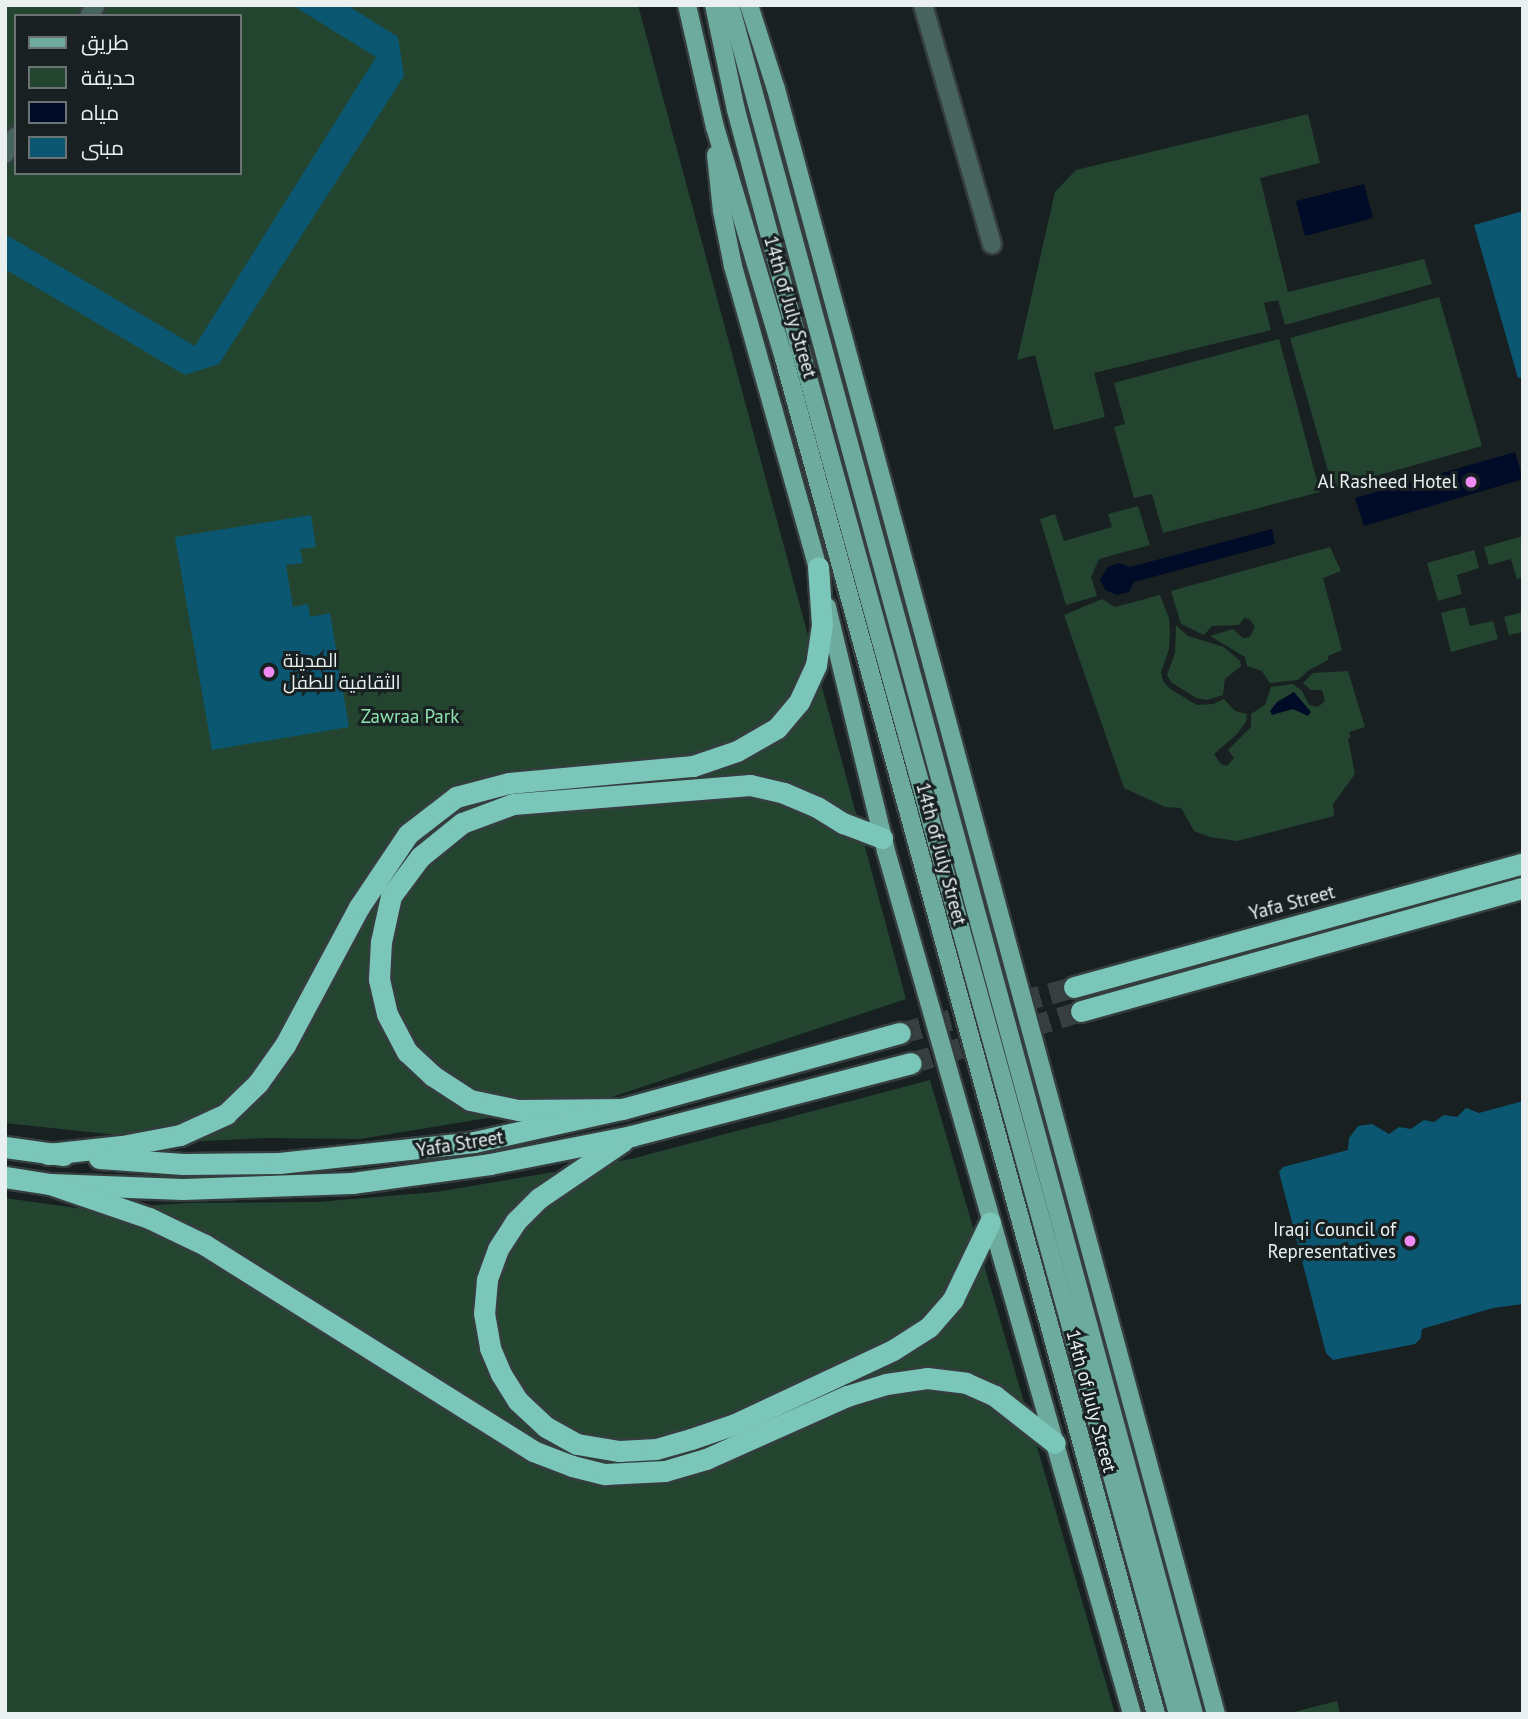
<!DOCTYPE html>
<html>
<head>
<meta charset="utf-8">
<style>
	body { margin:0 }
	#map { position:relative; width:1528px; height:1719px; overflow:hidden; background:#182021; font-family:"PT Sans",Cairo,sans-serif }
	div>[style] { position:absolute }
	.green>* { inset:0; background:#234530 }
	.water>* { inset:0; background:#000c27 }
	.building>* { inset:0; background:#0b5771 }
	.motorway-tunnel>* { height:21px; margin-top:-10.5px; transform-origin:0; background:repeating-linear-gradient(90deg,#383f40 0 21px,transparent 0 31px) }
	.roads { filter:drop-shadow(2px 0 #353d3e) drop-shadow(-2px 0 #353d3e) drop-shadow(0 2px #353d3e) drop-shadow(0 -2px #353d3e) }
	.pedestrian>* { height:18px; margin:-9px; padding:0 9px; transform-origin:9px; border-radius:9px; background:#47645e }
	.minor>* { height:18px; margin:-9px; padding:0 9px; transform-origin:9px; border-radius:9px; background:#47645e }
	.primary>* { height:18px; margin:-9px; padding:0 9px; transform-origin:9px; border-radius:9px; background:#6cab9e }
	.motorway>* { height:21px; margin:-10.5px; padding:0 10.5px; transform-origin:10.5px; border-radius:10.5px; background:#7ac6b8 }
	.dots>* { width:19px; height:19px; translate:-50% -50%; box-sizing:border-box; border:4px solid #182021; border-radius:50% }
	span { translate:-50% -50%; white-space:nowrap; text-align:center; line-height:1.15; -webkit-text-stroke:6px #182021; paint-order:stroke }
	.street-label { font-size:19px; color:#eaf0f0 }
	.poi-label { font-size:19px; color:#eaf0f0 }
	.right { translate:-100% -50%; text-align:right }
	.left { translate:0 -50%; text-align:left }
	.park-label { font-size:19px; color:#8fe3af }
	.frame { position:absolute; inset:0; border:7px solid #eaf0f0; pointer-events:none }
	.legend { position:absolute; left:14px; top:14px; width:228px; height:161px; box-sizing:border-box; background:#182021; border:2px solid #6c7374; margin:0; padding:9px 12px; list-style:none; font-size:21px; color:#eaf0f0 }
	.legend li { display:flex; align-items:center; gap:14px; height:35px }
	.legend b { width:35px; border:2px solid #6c7374 }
</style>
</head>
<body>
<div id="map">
	<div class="green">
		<i style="clip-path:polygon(evenodd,5px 5px,638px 5px,906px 999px,609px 1098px,360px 1139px,266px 1138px,182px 1142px,5px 1123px,5px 5px,16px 16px,240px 16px,240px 173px,16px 173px,16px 16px)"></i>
		<i style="clip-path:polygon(1308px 114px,1320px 163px,1260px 178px,1288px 292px,1424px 259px,1432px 284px,1285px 325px,1278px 300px,1264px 303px,1271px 330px,1094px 373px,1105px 417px,1054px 430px,1035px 355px,1017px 360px,1055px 192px,1076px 170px)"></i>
		<i style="clip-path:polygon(1439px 297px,1482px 446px,1333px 488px,1290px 338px)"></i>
		<i style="clip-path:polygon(1279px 339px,1320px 492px,1163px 533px,1152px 494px,1134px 498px,1114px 427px,1125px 424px,1114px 383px)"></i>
		<i style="clip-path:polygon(1138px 506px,1150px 545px,1099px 559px,1091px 577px,1097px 596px,1066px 605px,1040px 519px,1055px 514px,1064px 541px,1112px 527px,1108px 514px)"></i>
		<i style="clip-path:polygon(1523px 536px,1523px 577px,1517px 579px,1511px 559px,1489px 565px,1484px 547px)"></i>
		<i style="clip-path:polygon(1330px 547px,1341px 571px,1323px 578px,1342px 650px,1328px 656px,1328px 660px,1309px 670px,1298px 680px,1270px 683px,1262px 671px,1247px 666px,1245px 657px,1210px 636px,1233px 629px,1243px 638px,1250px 637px,1255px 626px,1249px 619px,1244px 618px,1239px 625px,1212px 626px,1204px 635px,1181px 624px,1171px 591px)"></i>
		<i style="clip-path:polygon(1474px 550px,1479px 568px,1457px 575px,1462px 594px,1438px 601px,1427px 563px)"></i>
		<i style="clip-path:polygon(1160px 595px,1169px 618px,1170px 633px,1169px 649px,1161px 672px,1163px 681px,1170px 689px,1197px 705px,1213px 704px,1224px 699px,1235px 711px,1247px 714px,1246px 722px,1237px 734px,1214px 754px,1221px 764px,1227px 766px,1234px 758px,1228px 750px,1251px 727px,1251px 714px,1265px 705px,1271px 687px,1293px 684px,1302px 691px,1309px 705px,1318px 707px,1325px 701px,1322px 690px,1311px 690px,1303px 683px,1313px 673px,1348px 671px,1365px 727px,1349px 732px,1351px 737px,1348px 739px,1355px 774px,1333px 804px,1334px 816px,1237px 841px,1210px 837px,1194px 831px,1181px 808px,1165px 807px,1124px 788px,1064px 615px,1102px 599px,1115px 607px)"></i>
		<i style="clip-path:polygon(1465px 607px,1470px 626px,1493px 621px,1498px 639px,1451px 652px,1441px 613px)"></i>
		<i style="clip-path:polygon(1523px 612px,1523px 632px,1509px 635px,1504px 617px)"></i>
		<i style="clip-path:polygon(1176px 625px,1188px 636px,1224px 647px,1240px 661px,1241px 666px,1225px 679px,1223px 695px,1207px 700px,1196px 698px,1171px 682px,1167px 675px,1175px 653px)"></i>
		<i style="clip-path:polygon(930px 1080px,1115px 1714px,5px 1714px,5px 1198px,91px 1210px,186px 1203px,317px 1202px,436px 1192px,631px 1159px)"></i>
		<i style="clip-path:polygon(1337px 1701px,1340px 1714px,1286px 1714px)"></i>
	</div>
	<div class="water">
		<i style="clip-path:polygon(1364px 184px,1373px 218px,1305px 236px,1296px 201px)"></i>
		<i style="clip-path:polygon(1515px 452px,1523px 479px,1364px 526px,1355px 498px)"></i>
		<i style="clip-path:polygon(1272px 529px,1275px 544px,1134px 582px,1129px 592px,1117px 595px,1105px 590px,1100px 579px,1108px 567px,1119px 563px,1130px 567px)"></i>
		<i style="clip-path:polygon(1294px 692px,1311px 712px,1308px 716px,1293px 709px,1272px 715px,1270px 711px,1277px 702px)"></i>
	</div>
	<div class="building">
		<i style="clip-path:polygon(292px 5px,347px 5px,398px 37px,404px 76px,219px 364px,185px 375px,5px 269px,5px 234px,195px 346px,376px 57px)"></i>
		<i style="clip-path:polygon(1523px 211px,1523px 377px,1518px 378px,1474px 225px)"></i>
		<i style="clip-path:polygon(311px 515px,316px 547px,300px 549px,303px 563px,286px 565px,293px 607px,308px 604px,310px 617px,330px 613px,349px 727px,212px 750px,175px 537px)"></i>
		<i style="clip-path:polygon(1523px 1101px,1523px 1304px,1493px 1308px,1422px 1329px,1421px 1338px,1415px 1344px,1333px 1360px,1326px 1353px,1279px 1172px,1283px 1167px,1348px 1150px,1349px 1138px,1358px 1126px,1372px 1124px,1389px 1134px,1399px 1127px,1411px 1129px,1424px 1120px,1434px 1122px,1444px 1115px,1457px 1117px,1466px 1108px,1479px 1113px)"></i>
	</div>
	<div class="motorway-tunnel">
		<i style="left:900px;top:1033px;width:180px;rotate:-14.8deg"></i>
		<i style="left:911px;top:1063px;width:178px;rotate:-17deg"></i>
	</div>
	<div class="roads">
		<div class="pedestrian">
			<i style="left:89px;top:16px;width:13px;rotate:-58deg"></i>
			<i style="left:5px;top:154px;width:21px;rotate:-59deg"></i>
		</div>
		<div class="minor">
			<i style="left:923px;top:5px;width:249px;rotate:73.9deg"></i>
		</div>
		<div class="primary">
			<i style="left:687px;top:5px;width:125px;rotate:77.1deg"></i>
			<i style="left:715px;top:127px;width:238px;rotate:73.4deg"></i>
			<i style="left:783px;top:355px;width:1409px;rotate:74.65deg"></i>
			<i style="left:714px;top:5px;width:107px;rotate:78.2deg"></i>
			<i style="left:736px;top:110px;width:251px;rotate:75deg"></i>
			<i style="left:801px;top:352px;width:1413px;rotate:74.53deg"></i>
			<i style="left:730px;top:5px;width:1771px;rotate:74.81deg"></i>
			<i style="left:749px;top:5px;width:88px;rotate:72.2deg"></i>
			<i style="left:776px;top:89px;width:1684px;rotate:74.85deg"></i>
			<i style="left:716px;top:155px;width:56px;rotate:83.9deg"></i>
			<i style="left:722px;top:211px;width:56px;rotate:78.7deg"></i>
			<i style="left:733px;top:266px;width:325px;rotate:74.3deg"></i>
			<i style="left:827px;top:607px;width:251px;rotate:76.4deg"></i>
			<i style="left:886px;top:851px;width:897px;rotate:74.09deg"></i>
		</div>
		<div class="motorway">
			<i style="left:1074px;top:987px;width:466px;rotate:-15.4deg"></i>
			<i style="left:1081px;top:1011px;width:459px;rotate:-15.6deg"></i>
			<i style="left:622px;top:1109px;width:104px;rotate:179.4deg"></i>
			<i style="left:518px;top:1110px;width:49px;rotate:-168.2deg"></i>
			<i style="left:470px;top:1100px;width:44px;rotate:-147deg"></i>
			<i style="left:433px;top:1076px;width:35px;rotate:-137deg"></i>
			<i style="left:407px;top:1052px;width:43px;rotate:-117.8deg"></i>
			<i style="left:387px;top:1014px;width:36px;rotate:-103deg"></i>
			<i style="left:379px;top:979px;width:37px;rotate:-87deg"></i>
			<i style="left:381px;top:942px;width:47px;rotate:-77.7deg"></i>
			<i style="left:391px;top:896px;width:49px;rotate:-53.4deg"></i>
			<i style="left:420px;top:857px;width:54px;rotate:-39deg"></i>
			<i style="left:462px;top:823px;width:54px;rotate:-20.4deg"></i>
			<i style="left:513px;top:804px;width:238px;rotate:-4.6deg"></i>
			<i style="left:750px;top:785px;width:35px;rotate:13deg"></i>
			<i style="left:784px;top:793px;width:36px;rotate:23deg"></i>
			<i style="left:817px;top:807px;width:31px;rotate:32deg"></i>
			<i style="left:843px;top:823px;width:42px;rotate:21deg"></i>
			<i style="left:623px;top:1141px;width:102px;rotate:145.8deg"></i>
			<i style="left:539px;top:1198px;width:33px;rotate:135deg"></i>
			<i style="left:516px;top:1221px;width:33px;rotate:123deg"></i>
			<i style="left:498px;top:1249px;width:33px;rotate:110deg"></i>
			<i style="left:487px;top:1280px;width:33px;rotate:95deg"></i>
			<i style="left:484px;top:1313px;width:36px;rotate:80deg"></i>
			<i style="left:490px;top:1348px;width:28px;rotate:67deg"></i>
			<i style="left:501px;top:1374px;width:32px;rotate:58deg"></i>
			<i style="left:518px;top:1401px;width:38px;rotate:43deg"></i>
			<i style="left:546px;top:1427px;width:35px;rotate:29deg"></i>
			<i style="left:577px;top:1444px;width:43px;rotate:9.5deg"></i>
			<i style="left:619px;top:1451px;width:37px;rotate:-3deg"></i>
			<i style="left:656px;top:1449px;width:36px;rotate:-16deg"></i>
			<i style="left:691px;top:1439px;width:46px;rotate:-18.8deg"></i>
			<i style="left:735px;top:1424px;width:174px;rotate:-25.1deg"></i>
			<i style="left:893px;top:1350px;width:43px;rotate:-32.6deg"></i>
			<i style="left:929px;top:1327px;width:37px;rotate:-49deg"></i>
			<i style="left:953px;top:1299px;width:85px;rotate:-64.3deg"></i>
			<i style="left:5px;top:1147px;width:59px;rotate:7.9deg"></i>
			<i style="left:48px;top:1154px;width:74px;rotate:-6.2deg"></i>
			<i style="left:122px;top:1146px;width:59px;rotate:-10.7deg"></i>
			<i style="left:180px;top:1135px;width:51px;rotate:-24.5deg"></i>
			<i style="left:226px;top:1114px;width:45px;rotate:-44.1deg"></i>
			<i style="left:258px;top:1083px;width:47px;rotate:-54.6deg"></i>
			<i style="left:285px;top:1045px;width:157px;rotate:-61.8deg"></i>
			<i style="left:359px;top:907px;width:88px;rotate:-56.1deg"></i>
			<i style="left:408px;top:834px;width:61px;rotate:-37.6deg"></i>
			<i style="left:456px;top:797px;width:55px;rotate:-14.8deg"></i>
			<i style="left:509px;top:783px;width:185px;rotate:-5.3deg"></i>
			<i style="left:693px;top:766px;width:46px;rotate:-18.8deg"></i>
			<i style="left:737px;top:751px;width:46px;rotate:-29.9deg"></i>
			<i style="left:777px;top:728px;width:34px;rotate:-50deg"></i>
			<i style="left:799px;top:702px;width:41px;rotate:-65.3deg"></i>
			<i style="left:816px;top:665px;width:40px;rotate:-81.5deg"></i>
			<i style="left:822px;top:625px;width:58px;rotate:-93.9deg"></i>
			<i style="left:99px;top:1158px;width:84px;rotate:4.1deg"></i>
			<i style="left:183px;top:1164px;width:96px;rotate:-0.6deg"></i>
			<i style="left:279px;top:1163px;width:196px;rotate:-6.1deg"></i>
			<i style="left:474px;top:1142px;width:152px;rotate:-12.6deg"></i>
			<i style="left:622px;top:1109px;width:288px;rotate:-15.3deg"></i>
			<i style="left:5px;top:1177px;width:46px;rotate:8.8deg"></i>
			<i style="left:50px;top:1184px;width:133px;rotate:2.2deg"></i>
			<i style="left:183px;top:1189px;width:169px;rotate:-2deg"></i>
			<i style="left:352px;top:1183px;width:139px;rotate:-7.8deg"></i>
			<i style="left:490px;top:1164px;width:144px;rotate:-11.2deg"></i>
			<i style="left:631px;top:1136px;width:289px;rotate:-14.6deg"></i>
			<i style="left:50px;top:1184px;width:105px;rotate:19deg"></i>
			<i style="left:149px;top:1218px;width:62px;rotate:25.7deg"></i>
			<i style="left:205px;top:1245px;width:387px;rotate:32.1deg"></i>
			<i style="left:533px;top:1451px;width:42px;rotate:21deg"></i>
			<i style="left:572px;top:1466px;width:34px;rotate:14deg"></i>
			<i style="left:605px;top:1474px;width:60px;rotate:-2.9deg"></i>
			<i style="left:665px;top:1471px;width:43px;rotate:-16.3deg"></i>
			<i style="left:706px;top:1459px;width:154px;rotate:-24.1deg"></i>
			<i style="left:847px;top:1396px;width:41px;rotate:-17.1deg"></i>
			<i style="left:886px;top:1384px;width:41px;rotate:-8.3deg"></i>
			<i style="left:927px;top:1378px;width:39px;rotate:7deg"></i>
			<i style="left:966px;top:1383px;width:32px;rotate:24deg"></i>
			<i style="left:995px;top:1396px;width:76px;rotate:38.1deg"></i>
		</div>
	</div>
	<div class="dots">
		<i style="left:1471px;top:482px;background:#f08bf6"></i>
		<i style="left:269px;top:672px;background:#f08bf6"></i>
		<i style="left:1410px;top:1241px;background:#f08bf6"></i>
	</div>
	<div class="street-label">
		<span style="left:790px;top:307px;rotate:74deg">14th of July Street</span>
		<span style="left:941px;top:854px;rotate:75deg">14th of July Street</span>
		<span style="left:1292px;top:903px;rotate:-15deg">Yafa Street</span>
		<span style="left:460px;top:1144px;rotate:-9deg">Yafa Street</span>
		<span style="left:1091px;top:1401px;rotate:75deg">14th of July Street</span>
	</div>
	<div class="poi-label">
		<span class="right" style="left:1457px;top:482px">Al Rasheed Hotel</span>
		<span class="left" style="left:283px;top:672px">المدينة<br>الثقافية للطفل</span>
		<span class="right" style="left:1396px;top:1241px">Iraqi Council of<br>Representatives</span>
	</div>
	<div class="park-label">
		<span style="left:410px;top:717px">Zawraa Park</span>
	</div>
	<div class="frame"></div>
	<ul class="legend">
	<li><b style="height:9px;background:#6cab9e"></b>طريق</li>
	<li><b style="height:19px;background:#234530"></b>حديقة</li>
	<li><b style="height:19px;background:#000c27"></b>مياه</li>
	<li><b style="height:19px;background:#0b5771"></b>مبنى</li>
	</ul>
</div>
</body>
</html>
